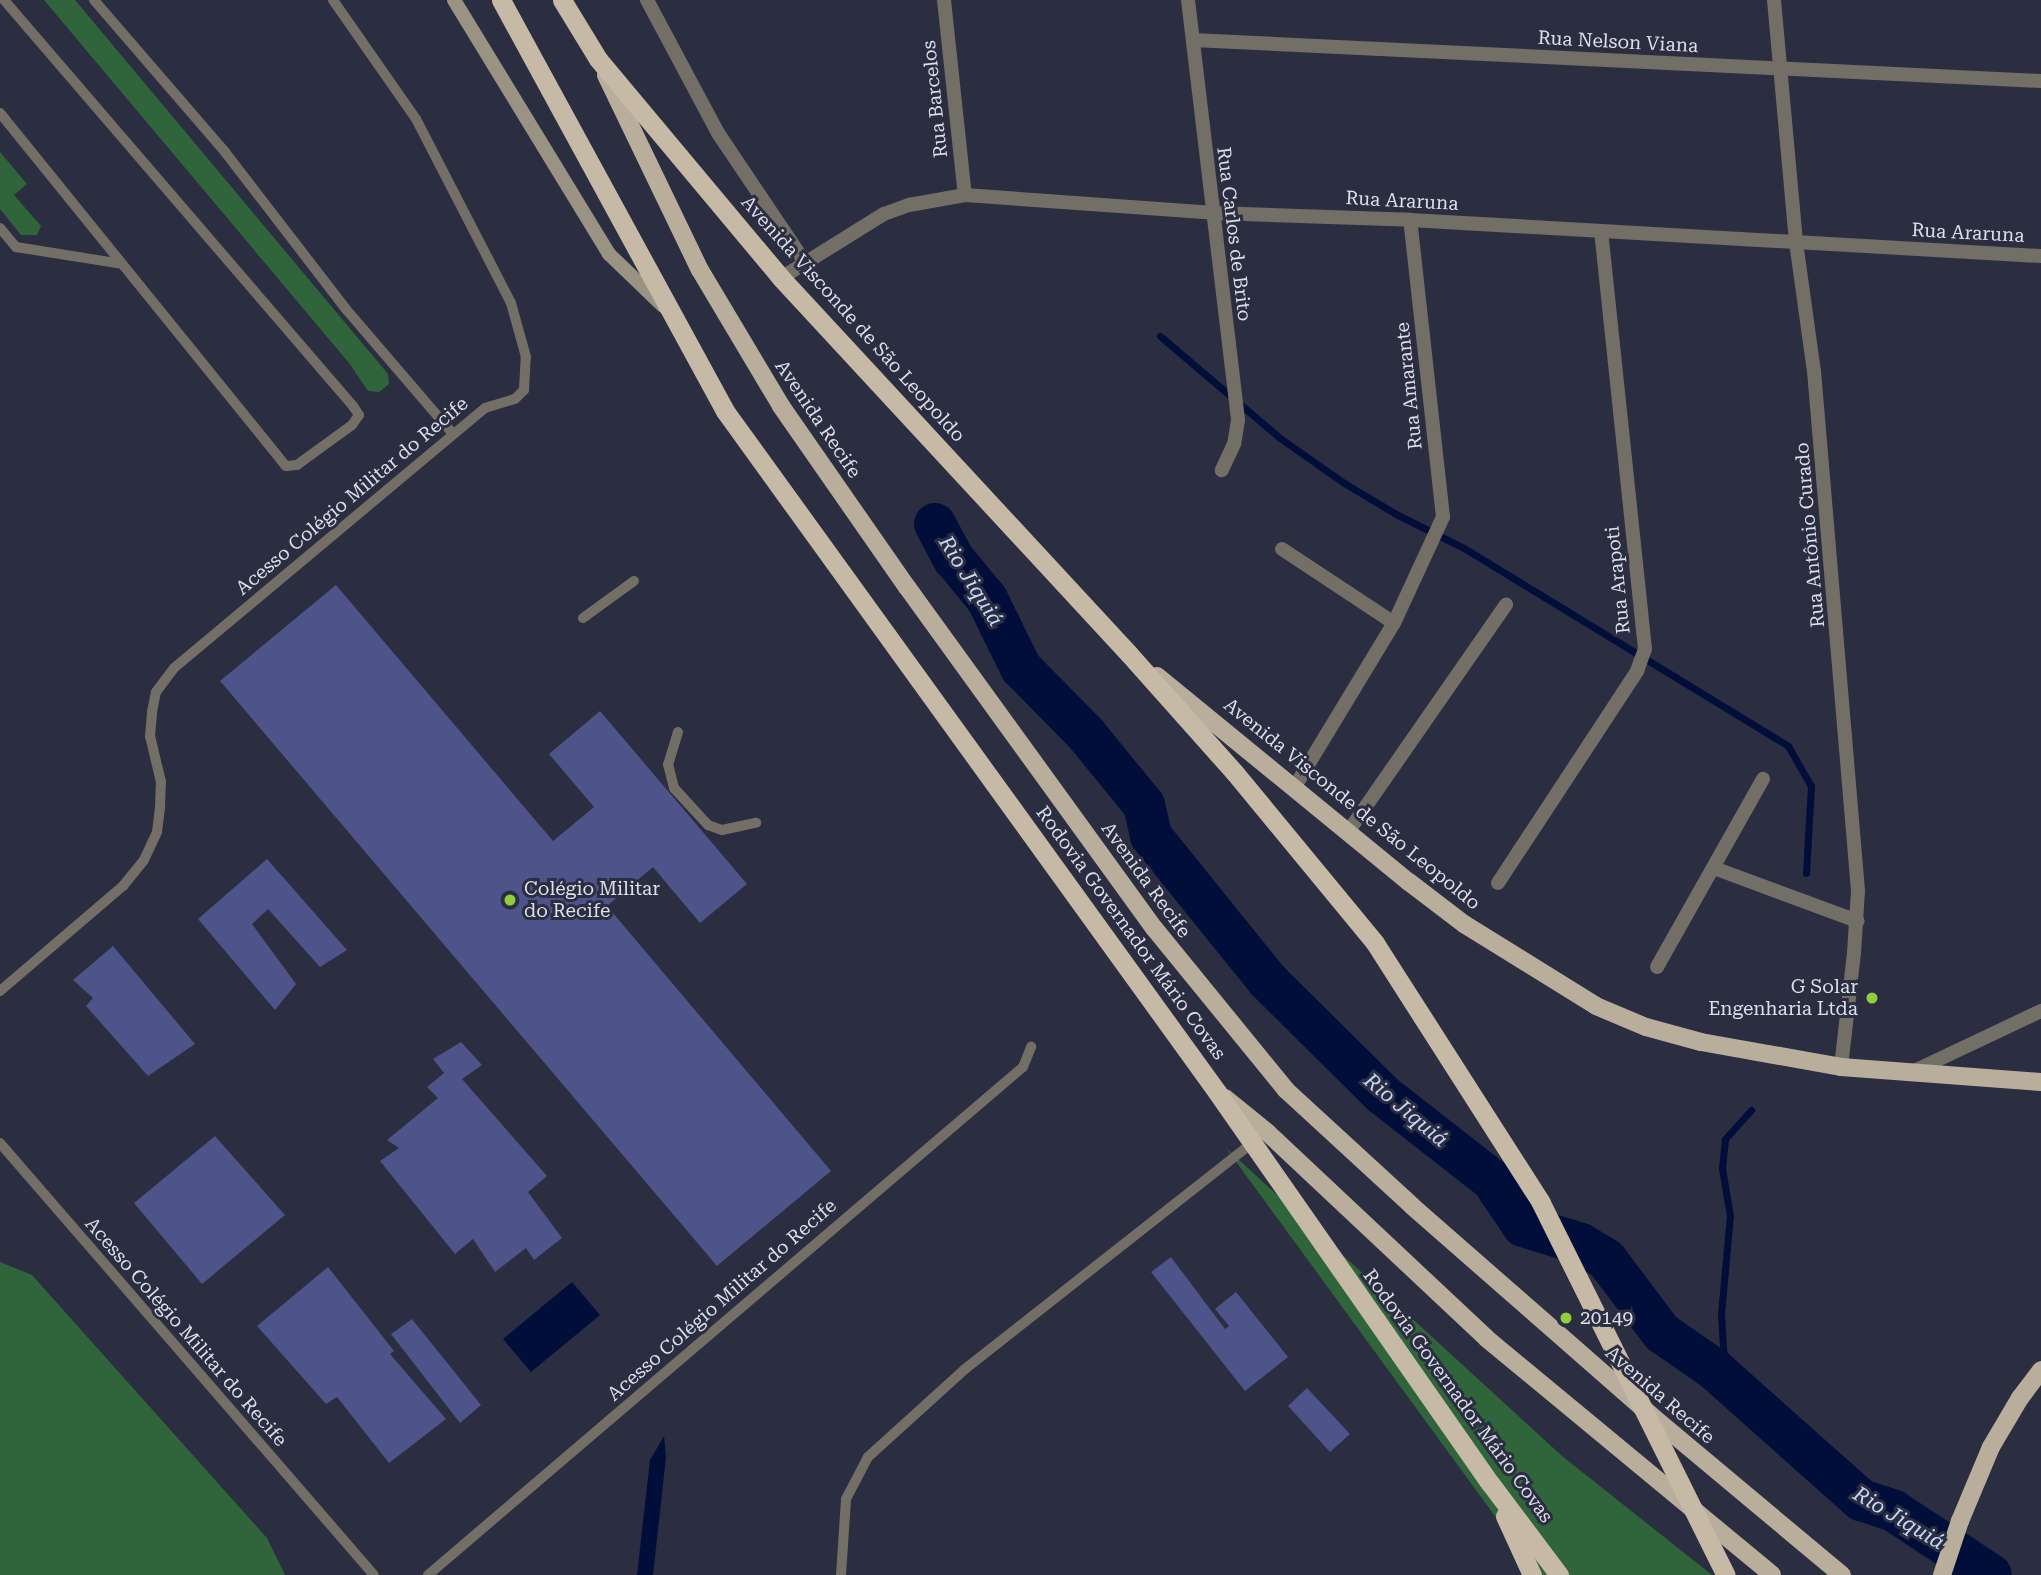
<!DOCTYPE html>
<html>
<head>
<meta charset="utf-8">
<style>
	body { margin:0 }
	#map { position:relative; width:2041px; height:1575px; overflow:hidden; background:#2b2d40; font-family:"Roboto Serif",serif }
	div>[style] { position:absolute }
	.green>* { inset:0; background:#30653c }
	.water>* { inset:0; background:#020e3a }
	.stream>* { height:7px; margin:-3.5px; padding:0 3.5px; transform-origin:3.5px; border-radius:3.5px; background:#020e3a }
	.river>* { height:42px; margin:-21px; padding:0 21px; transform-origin:21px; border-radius:21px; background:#020e3a }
	.building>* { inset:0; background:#4e5389 }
	.service>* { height:10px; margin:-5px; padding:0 5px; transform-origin:5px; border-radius:5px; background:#746f66 }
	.minor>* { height:14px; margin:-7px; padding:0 7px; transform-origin:7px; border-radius:7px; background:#746f66 }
	.tertiary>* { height:14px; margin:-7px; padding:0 7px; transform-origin:7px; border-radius:7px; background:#746f66 }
	.secondary>* { height:14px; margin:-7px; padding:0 7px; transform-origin:7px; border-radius:7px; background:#9a9384 }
	.primary>* { height:18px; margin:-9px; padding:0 9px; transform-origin:9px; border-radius:9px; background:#b8ae9b }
	.trunk>* { height:19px; margin:-9.5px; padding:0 9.5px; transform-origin:9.5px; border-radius:9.5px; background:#c6baa6 }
	.trunk-bridge>* { height:19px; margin:-9.5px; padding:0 9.5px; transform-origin:9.5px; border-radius:9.5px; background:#c6baa6 }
	.dots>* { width:19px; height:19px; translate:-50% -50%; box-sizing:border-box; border:4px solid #2b2d40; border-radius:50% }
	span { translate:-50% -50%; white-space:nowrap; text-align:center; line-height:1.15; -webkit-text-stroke:6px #2b2d40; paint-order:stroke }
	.street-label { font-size:19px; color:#dddfeb }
	.poi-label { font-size:19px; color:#dddfeb }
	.left { translate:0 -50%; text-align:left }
	.right { translate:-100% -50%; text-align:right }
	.water-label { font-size:21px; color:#c7d7f7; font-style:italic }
</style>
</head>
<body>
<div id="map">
	<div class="green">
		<i style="clip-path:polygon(44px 0,75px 0,388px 374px,389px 384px,379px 392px,368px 391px,349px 363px)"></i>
		<i style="clip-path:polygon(0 152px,27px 184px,14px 195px,41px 226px,37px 235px,21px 235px,0 209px)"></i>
		<i style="clip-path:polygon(1226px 1148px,1562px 1456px,1712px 1575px,1538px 1575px)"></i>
		<i style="clip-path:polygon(0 1262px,32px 1275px,267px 1538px,285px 1575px,0 1575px)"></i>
	</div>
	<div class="water">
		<i style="clip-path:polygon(572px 1282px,600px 1315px,531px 1372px,503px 1339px)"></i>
		<i style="clip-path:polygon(664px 1436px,666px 1457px,653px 1575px,637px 1575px,650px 1460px)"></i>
	</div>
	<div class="stream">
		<i style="left:1160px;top:336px;width:157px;rotate:40.4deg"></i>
		<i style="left:1280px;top:438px;width:78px;rotate:35.1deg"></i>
		<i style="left:1344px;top:483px;width:61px;rotate:30.8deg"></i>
		<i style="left:1396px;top:514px;width:76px;rotate:26.6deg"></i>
		<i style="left:1464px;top:548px;width:380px;rotate:31.4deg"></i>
		<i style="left:1788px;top:746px;width:46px;rotate:60.1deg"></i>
		<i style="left:1811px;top:786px;width:87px;rotate:93.3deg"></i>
		<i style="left:1725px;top:1378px;width:64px;rotate:-93.6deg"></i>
		<i style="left:1721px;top:1314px;width:98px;rotate:-84.8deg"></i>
		<i style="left:1730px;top:1216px;width:49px;rotate:-99.5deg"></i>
		<i style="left:1722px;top:1168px;width:29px;rotate:-84deg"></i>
		<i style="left:1725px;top:1139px;width:39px;rotate:-48deg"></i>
	</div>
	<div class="river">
		<i style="left:935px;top:524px;width:40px;rotate:62deg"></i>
		<i style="left:954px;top:559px;width:52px;rotate:50.5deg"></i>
		<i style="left:987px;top:599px;width:77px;rotate:63.8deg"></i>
		<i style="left:1021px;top:668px;width:93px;rotate:45.4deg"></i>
		<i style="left:1086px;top:734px;width:92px;rotate:50.8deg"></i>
		<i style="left:1144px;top:805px;width:32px;rotate:77deg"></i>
		<i style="left:1151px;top:836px;width:186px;rotate:51.1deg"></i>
		<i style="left:1268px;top:981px;width:161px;rotate:44.7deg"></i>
		<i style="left:1382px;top:1094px;width:140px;rotate:38deg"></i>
		<i style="left:1492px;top:1180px;width:55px;rotate:56deg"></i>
		<i style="left:1523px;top:1226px;width:61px;rotate:17.2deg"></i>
		<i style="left:1581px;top:1244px;width:29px;rotate:31deg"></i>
		<i style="left:1606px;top:1259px;width:93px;rotate:52.9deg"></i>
		<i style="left:1662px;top:1333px;width:63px;rotate:34.7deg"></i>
		<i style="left:1714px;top:1369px;width:197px;rotate:41.7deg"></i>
		<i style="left:1861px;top:1500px;width:35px;rotate:18deg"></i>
		<i style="left:1894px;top:1511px;width:116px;rotate:33.4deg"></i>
	</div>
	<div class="building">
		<i style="clip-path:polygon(336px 585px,553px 841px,594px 807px,549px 754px,600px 711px,747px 884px,700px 923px,653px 867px,607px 906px,831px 1171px,717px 1266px,220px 681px)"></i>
		<i style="clip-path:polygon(267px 859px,347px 950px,320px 967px,268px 909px,252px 924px,296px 984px,275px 1010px,198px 919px)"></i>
		<i style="clip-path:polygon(113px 946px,195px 1044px,148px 1076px,86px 1006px,93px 998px,73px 980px)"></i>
		<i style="clip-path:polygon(461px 1042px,482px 1065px,462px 1079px,547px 1176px,528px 1192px,562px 1238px,534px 1260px,526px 1248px,495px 1272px,473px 1239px,455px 1254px,380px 1161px,399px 1148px,387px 1140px,438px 1098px,427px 1087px,444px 1073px,433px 1059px)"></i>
		<i style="clip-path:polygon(215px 1136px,285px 1215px,202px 1284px,134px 1203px)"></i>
		<i style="clip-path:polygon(1171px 1257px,1225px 1329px,1229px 1326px,1215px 1309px,1236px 1292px,1288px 1357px,1245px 1391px,1151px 1272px)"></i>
		<i style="clip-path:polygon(328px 1267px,394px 1351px,390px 1354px,446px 1419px,389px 1463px,337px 1397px,326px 1404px,257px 1326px)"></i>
		<i style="clip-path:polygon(412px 1319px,481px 1405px,460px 1423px,391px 1334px)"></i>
		<i style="clip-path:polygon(1307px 1388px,1350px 1434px,1330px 1452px,1288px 1406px)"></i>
	</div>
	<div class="service">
		<i style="left:94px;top:0;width:201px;rotate:49.2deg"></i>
		<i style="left:225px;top:152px;width:197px;rotate:52.4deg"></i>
		<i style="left:345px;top:308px;width:166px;rotate:49.4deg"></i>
		<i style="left:0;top:113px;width:454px;rotate:51deg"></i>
		<i style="left:286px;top:466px;width:11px;rotate:-5deg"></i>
		<i style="left:297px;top:465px;width:68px;rotate:-36deg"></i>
		<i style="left:352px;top:425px;width:12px;rotate:-55deg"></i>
		<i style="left:359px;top:415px;width:11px;rotate:-124deg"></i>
		<i style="left:353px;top:406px;width:535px;rotate:-130.68deg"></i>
		<i style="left:0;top:228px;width:25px;rotate:50deg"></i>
		<i style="left:16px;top:247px;width:107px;rotate:9.1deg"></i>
		<i style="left:583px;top:618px;width:63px;rotate:-36deg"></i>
		<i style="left:678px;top:732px;width:34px;rotate:107deg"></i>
		<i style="left:668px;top:764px;width:25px;rotate:76deg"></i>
		<i style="left:674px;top:788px;width:50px;rotate:47.4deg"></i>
		<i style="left:708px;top:825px;width:15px;rotate:20deg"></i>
		<i style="left:722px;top:830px;width:35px;rotate:-12deg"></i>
		<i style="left:0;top:991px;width:162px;rotate:-40.5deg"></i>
		<i style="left:123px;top:886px;width:33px;rotate:-51deg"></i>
		<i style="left:144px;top:860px;width:31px;rotate:-65deg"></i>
		<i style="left:157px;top:832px;width:25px;rotate:-83deg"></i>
		<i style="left:160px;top:807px;width:25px;rotate:-88deg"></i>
		<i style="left:161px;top:782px;width:47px;rotate:-103.4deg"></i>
		<i style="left:150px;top:736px;width:24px;rotate:-85deg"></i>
		<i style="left:152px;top:712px;width:20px;rotate:-79deg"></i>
		<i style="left:156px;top:692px;width:30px;rotate:-53deg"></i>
		<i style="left:174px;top:668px;width:405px;rotate:-39.9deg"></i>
		<i style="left:485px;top:408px;width:31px;rotate:-17deg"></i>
		<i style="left:515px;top:399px;width:13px;rotate:-45deg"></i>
		<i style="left:524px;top:390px;width:33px;rotate:-87deg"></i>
		<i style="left:526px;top:357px;width:56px;rotate:-105.5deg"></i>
		<i style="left:511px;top:303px;width:207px;rotate:-117.3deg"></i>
		<i style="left:416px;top:119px;width:145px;rotate:-124.9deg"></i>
		<i style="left:0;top:1143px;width:571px;rotate:49.12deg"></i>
		<i style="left:428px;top:1575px;width:782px;rotate:-40.49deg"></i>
		<i style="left:1023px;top:1067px;width:22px;rotate:-68deg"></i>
		<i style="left:841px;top:1575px;width:76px;rotate:-86.2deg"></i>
		<i style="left:846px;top:1499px;width:47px;rotate:-62.4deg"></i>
		<i style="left:868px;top:1457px;width:131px;rotate:-42.2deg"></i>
		<i style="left:965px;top:1369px;width:364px;rotate:-38.2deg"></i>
	</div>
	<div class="minor">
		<i style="left:647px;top:0;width:151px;rotate:61.9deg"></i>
		<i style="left:718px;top:133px;width:154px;rotate:56.1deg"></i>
		<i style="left:944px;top:0;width:196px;rotate:83.9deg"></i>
		<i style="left:1188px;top:0;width:423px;rotate:83.2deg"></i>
		<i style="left:1238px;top:420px;width:24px;rotate:99deg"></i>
		<i style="left:1234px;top:444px;width:29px;rotate:115deg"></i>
		<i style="left:1193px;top:40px;width:849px;rotate:2.77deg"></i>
		<i style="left:781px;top:278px;width:121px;rotate:-31.9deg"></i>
		<i style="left:884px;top:214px;width:27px;rotate:-20deg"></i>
		<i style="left:909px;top:205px;width:57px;rotate:-10.1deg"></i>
		<i style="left:965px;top:195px;width:250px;rotate:4.1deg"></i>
		<i style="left:1214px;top:213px;width:196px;rotate:2deg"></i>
		<i style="left:1410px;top:220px;width:632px;rotate:3.27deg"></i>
		<i style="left:1282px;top:549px;width:134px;rotate:33.5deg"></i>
		<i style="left:1294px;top:788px;width:193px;rotate:-58.8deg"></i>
		<i style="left:1394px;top:623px;width:117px;rotate:-65.2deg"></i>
		<i style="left:1443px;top:517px;width:299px;rotate:-96.3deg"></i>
		<i style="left:1348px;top:832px;width:277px;rotate:-55.2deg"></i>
		<i style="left:1714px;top:868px;width:153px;rotate:20.3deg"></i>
		<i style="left:1498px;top:883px;width:254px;rotate:-56.7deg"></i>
		<i style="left:1637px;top:671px;width:23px;rotate:-70deg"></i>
		<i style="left:1645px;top:649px;width:419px;rotate:-96deg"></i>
		<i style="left:1657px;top:967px;width:216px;rotate:-60.6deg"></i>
		<i style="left:1912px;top:1072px;width:143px;rotate:-25.3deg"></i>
	</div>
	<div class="tertiary">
		<i style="left:1774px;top:0;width:243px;rotate:84.8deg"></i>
		<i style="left:1796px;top:242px;width:130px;rotate:82.1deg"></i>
		<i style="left:1814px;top:371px;width:522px;rotate:85.16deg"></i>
		<i style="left:1858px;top:891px;width:62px;rotate:93.7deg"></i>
		<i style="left:1854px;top:953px;width:115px;rotate:96.5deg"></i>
	</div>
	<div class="secondary">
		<i style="left:454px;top:0;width:298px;rotate:58.6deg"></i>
		<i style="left:609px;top:254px;width:75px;rotate:43.9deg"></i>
	</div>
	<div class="primary">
		<i style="left:606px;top:75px;width:216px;rotate:64.3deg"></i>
		<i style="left:700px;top:270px;width:158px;rotate:59.2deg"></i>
		<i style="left:781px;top:406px;width:221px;rotate:55.2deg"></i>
		<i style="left:907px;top:587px;width:421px;rotate:54.1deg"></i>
		<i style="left:1154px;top:928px;width:209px;rotate:50.8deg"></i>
		<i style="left:1286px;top:1090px;width:171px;rotate:42.6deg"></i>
		<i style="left:1412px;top:1206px;width:330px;rotate:41.2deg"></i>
		<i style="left:1660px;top:1423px;width:237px;rotate:39.9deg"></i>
		<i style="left:1157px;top:676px;width:325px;rotate:39.3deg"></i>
		<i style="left:1409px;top:882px;width:69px;rotate:37.4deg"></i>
		<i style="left:1464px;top:924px;width:155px;rotate:31.8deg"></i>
		<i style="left:1596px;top:1006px;width:54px;rotate:22.8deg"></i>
		<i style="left:1646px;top:1027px;width:57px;rotate:15.3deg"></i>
		<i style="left:1701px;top:1042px;width:142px;rotate:10.1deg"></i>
		<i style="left:1841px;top:1067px;width:201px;rotate:4.3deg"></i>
		<i style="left:1225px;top:1098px;width:55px;rotate:39.1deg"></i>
		<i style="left:1268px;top:1133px;width:299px;rotate:43.2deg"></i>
		<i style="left:1486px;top:1338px;width:371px;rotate:39.6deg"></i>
		<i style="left:1942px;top:1575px;width:57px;rotate:-71.6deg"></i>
		<i style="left:1960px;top:1521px;width:80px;rotate:-67.3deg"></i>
		<i style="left:1991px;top:1447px;width:57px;rotate:-59.4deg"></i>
		<i style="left:2020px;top:1398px;width:35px;rotate:-53deg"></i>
	</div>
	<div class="trunk">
		<i style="left:501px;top:0;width:468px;rotate:61.4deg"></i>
		<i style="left:725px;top:411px;width:840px;rotate:54.15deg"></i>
		<i style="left:1217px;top:1092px;width:477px;rotate:55.1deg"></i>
		<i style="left:1490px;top:1483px;width:115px;rotate:53.1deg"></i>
		<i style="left:562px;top:0;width:69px;rotate:58.6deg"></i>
		<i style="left:598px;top:59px;width:285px;rotate:50.1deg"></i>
		<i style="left:781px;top:278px;width:512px;rotate:47.21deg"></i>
		<i style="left:1129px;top:654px;width:159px;rotate:48.3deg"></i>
		<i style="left:1235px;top:773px;width:220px;rotate:50.5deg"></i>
		<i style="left:1505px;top:1516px;width:65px;rotate:65.4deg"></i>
	</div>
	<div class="trunk-bridge">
		<i style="left:1375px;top:943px;width:308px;rotate:57.4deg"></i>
		<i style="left:1541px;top:1203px;width:415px;rotate:63.6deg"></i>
	</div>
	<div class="dots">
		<i style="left:510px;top:900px;background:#92cd3e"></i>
		<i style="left:1872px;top:998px;background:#92cd3e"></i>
		<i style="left:1566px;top:1318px;background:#92cd3e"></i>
	</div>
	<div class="street-label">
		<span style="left:1618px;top:42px;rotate:3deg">Rua Nelson Viana</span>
		<span style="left:935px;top:99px;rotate:-96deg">Rua Barcelos</span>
		<span style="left:1402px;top:201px;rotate:3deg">Rua Araruna</span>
		<span style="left:1968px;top:233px;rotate:3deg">Rua Araruna</span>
		<span style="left:1234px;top:234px;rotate:83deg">Rua Carlos de Brito</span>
		<span style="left:853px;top:319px;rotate:48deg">Avenida Visconde de São Leopoldo</span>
		<span style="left:1409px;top:386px;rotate:-96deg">Rua Amarante</span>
		<span style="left:818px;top:419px;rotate:56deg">Avenida Recife</span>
		<span style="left:352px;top:496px;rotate:-40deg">Acesso Colégio Militar do Recife</span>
		<span style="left:1810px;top:535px;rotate:-95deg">Rua Antônio Curado</span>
		<span style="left:1618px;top:580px;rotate:-96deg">Rua Arapoti</span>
		<span style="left:1352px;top:804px;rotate:39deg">Avenida Visconde de São Leopoldo</span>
		<span style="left:1146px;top:880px;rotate:54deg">Avenida Recife</span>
		<span style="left:1131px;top:933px;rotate:54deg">Rodovia Governador Mário Covas</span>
		<span style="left:722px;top:1300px;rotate:-41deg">Acesso Colégio Militar do Recife</span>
		<span style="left:186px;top:1332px;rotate:49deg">Acesso Colégio Militar do Recife</span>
		<span style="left:1660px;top:1395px;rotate:41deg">Avenida Recife</span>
		<span style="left:1458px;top:1396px;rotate:54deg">Rodovia Governador Mário Covas</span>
	</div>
	<div class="poi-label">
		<span class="left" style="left:524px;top:900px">Colégio Militar<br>do Recife</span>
		<span class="right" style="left:1858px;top:998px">G Solar<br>Engenharia Ltda</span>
		<span class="left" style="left:1580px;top:1318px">20149</span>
	</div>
	<div class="water-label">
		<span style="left:971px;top:581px;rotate:58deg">Rio Jiquiá</span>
		<span style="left:1406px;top:1110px;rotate:40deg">Rio Jiquiá</span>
		<span style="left:1899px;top:1518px;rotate:31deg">Rio Jiquiá</span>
	</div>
</div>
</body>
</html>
